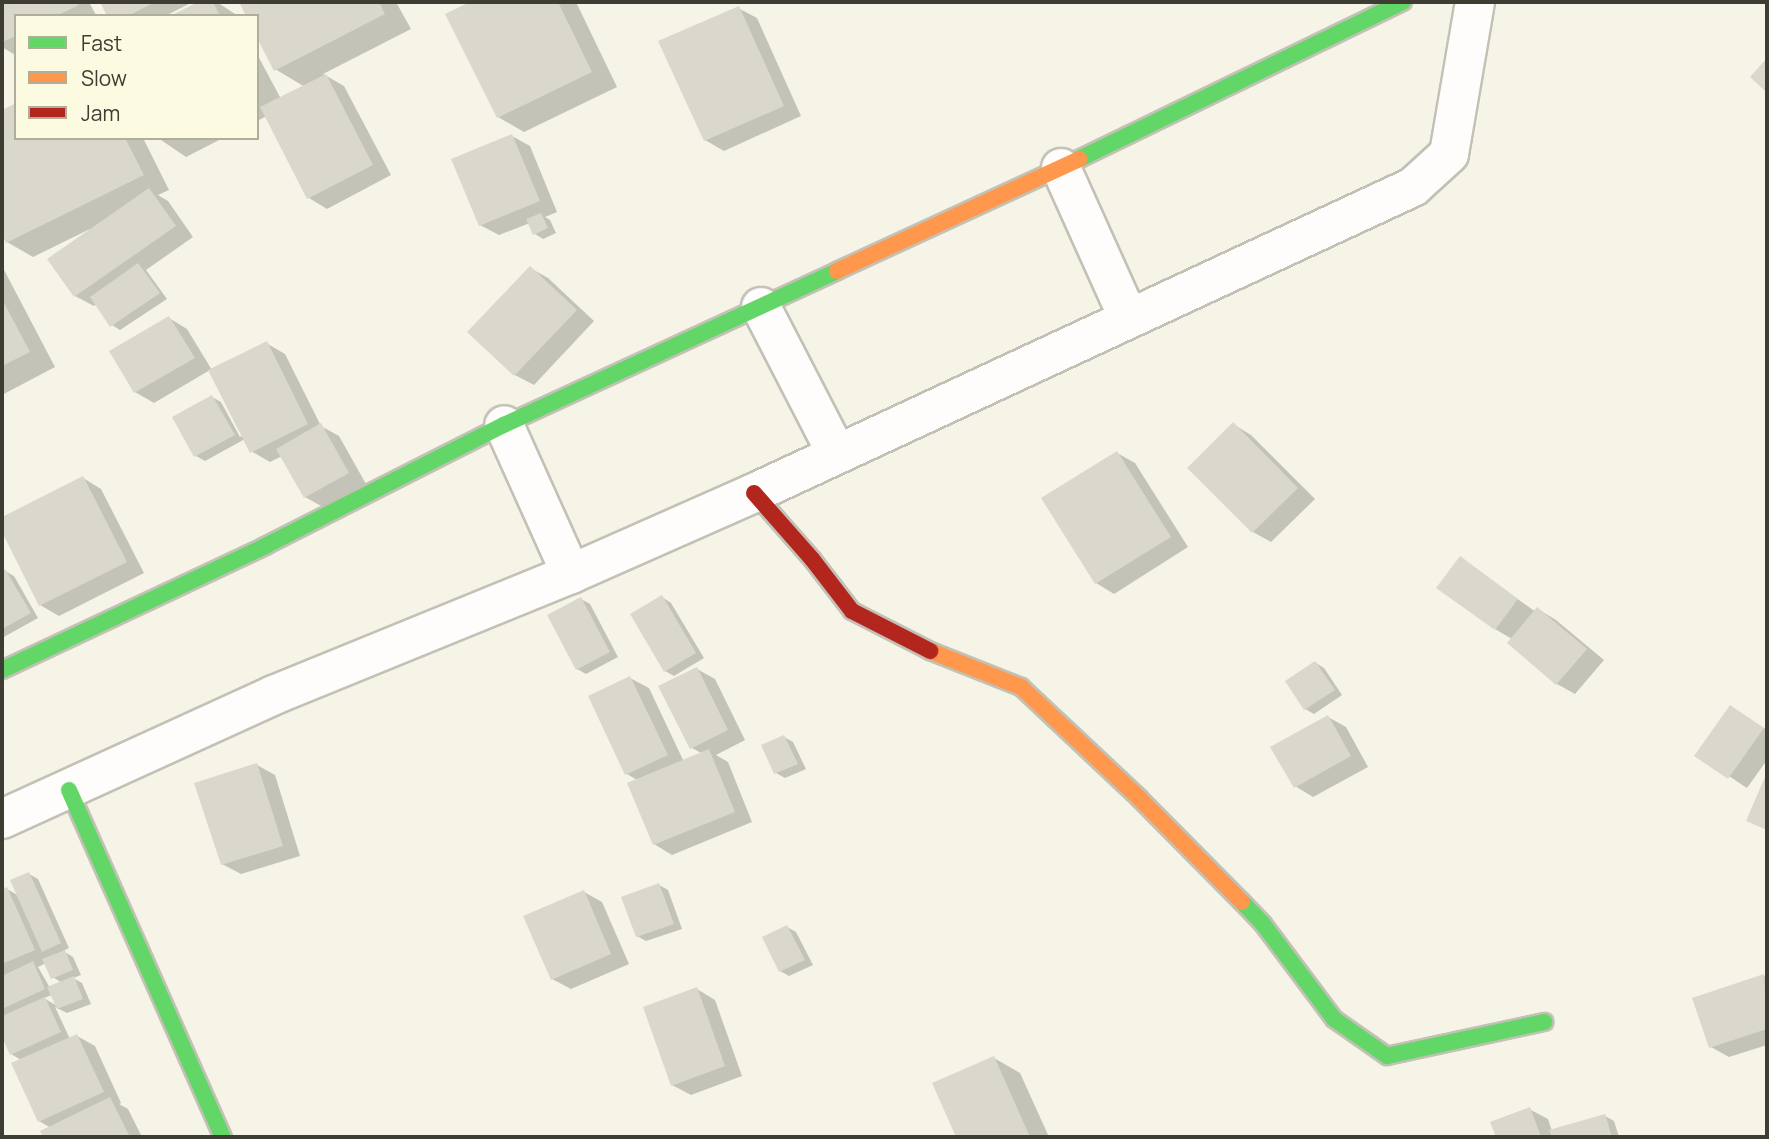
<!DOCTYPE html>
<html>
<head>
<meta charset="utf-8">
<style>
	body { margin:0 }
	#map { position:relative; width:1769px; height:1139px; overflow:hidden; background:#f6f4e6; font-family:Manrope,sans-serif }
	div>[style] { position:absolute }
	.shadow>* { inset:0; background:#0003 }
	.building>* { inset:0; background:#dad8cd }
	.roads { filter:drop-shadow(2px 0 #c3c1b6) drop-shadow(-2px 0 #c3c1b6) drop-shadow(0 2px #c3c1b6) drop-shadow(0 -2px #c3c1b6) }
	.street>* { height:38px; margin:-19px; padding:0 19px; transform-origin:19px; border-radius:19px; background:#fefdfb }
	.fast>* { height:16px; margin:-8px; padding:0 8px; transform-origin:8px; border-radius:8px; background:#63d668 }
	.slow>* { height:16px; margin:-8px; padding:0 8px; transform-origin:8px; border-radius:8px; background:#ff974d }
	.jam>* { height:16px; margin:-8px; padding:0 8px; transform-origin:8px; border-radius:8px; background:#b3261e }
	span { translate:-50% -50%; white-space:nowrap; text-align:center; line-height:1.15; -webkit-text-stroke:6px #fcfae0; paint-order:stroke }
	.frame { position:absolute; inset:0; border:4px solid #3e3d33; pointer-events:none }
	.legend { position:absolute; left:14px; top:14px; width:245px; height:126px; box-sizing:border-box; background:#fcfae0; border:2px solid #b0ae9b; margin:0; padding:9px 12px; list-style:none; font-size:21px; color:#3e3d33 }
	.legend li { display:flex; align-items:center; gap:14px; height:35px }
	.legend b { width:35px; border:2px solid #b0ae9b }
</style>
</head>
<body>
<div id="map">
	<div class="shadow">
		<i style="clip-path:polygon(2px 2px,89px 2px,96px 15px,16px 16px,15px 55px,2px 47px)"></i>
		<i style="clip-path:polygon(102px 2px,193px 2px,165px 16px,109px 16px)"></i>
		<i style="clip-path:polygon(201px 2px,217px 2px,238px 16px,174px 16px)"></i>
		<i style="clip-path:polygon(241px 2px,396px 2px,411px 29px,323px 74px,344px 86px,391px 175px,327px 209px,309px 198px,267px 116px,257px 121px,257px 54px,281px 99px,305px 87px,275px 69px,257px 16px,248px 16px)"></i>
		<i style="clip-path:polygon(474px 2px,576px 2px,617px 87px,524px 132px,498px 117px,448px 15px)"></i>
		<i style="clip-path:polygon(738px 8px,757px 18px,801px 116px,724px 151px,705px 140px)"></i>
		<i style="clip-path:polygon(16px 105px,16px 138px,143px 138px,169px 190px,158px 195px,168px 201px,193px 237px,146px 270px,167px 299px,120px 330px,112px 325px,97px 304px,94px 306px,75px 296px,90px 229px,33px 257px,7px 242px,2px 231px,2px 112px)"></i>
		<i style="clip-path:polygon(512px 136px,530px 146px,557px 212px,545px 217px,550px 220px,556px 233px,543px 239px,535px 234px,530px 223px,499px 235px,480px 225px)"></i>
		<i style="clip-path:polygon(158px 138px,223px 138px,186px 157px)"></i>
		<i style="clip-path:polygon(2px 266px,55px 367px,2px 395px)"></i>
		<i style="clip-path:polygon(530px 268px,548px 278px,594px 321px,534px 385px,515px 375px,469px 332px)"></i>
		<i style="clip-path:polygon(169px 318px,187px 329px,212px 370px,266px 343px,285px 354px,321px 426px,339px 436px,366px 484px,323px 507px,305px 497px,282px 456px,270px 462px,251px 451px,245px 439px,205px 461px,196px 456px,212px 397px,221px 402px,240px 437px,243px 435px,210px 370px,154px 403px,135px 392px)"></i>
		<i style="clip-path:polygon(1233px 424px,1251px 435px,1315px 499px,1271px 542px,1253px 532px)"></i>
		<i style="clip-path:polygon(1117px 453px,1135px 463px,1188px 547px,1114px 594px,1096px 583px)"></i>
		<i style="clip-path:polygon(83px 478px,101px 489px,144px 573px,59px 616px,40px 605px,2px 528px,2px 519px)"></i>
		<i style="clip-path:polygon(1460px 558px,1536px 612px,1538px 609px,1556px 620px,1604px 660px,1575px 694px,1557px 684px,1512px 639px,1495px 629px)"></i>
		<i style="clip-path:polygon(5px 571px,14px 576px,38px 618px,2px 638px,2px 573px)"></i>
		<i style="clip-path:polygon(662px 597px,671px 603px,704px 658px,674px 676px,665px 671px)"></i>
		<i style="clip-path:polygon(581px 599px,590px 604px,618px 657px,586px 674px,577px 669px)"></i>
		<i style="clip-path:polygon(1316px 663px,1324px 668px,1342px 695px,1314px 714px,1305px 709px)"></i>
		<i style="clip-path:polygon(697px 669px,715px 679px,745px 740px,716px 755px,728px 762px,752px 822px,672px 855px,654px 844px,637px 780px,627px 774px,630px 678px,649px 688px,684px 762px,703px 754px,692px 748px)"></i>
		<i style="clip-path:polygon(1731px 707px,1767px 730px,1767px 760px,1747px 788px,1697px 755px)"></i>
		<i style="clip-path:polygon(1328px 717px,1346px 727px,1368px 767px,1313px 797px,1295px 786px)"></i>
		<i style="clip-path:polygon(784px 737px,793px 742px,806px 769px,785px 778px,776px 773px)"></i>
		<i style="clip-path:polygon(257px 765px,275px 775px,300px 856px,241px 874px,222px 864px)"></i>
		<i style="clip-path:polygon(evenodd,29px 874px,38px 879px,69px 948px,63px 951px,73px 957px,81px 975px,73px 978px,82px 983px,91px 1004px,67px 1013px,55px 1007px,70px 1039px,77px 1036px,95px 1046px,121px 1103px,119px 1104px,128px 1109px,142px 1137px,45px 1137px,42px 1132px,51px 1128px,39px 1121px,21px 1060px,11px 1054px,2px 1032px,2px 891px,7px 889px,19px 896px,29px 874px,46px 963px,53px 977px,62px 983px,50px 988px,38px 967px,46px 963px,29px 874px,52px 995px,57px 1006px,44px 998px,52px 995px)"></i>
		<i style="clip-path:polygon(659px 885px,668px 890px,682px 929px,646px 941px,637px 936px)"></i>
		<i style="clip-path:polygon(584px 892px,602px 902px,629px 964px,571px 989px,552px 979px)"></i>
		<i style="clip-path:polygon(787px 927px,796px 932px,813px 965px,789px 976px,780px 971px)"></i>
		<i style="clip-path:polygon(1764px 976px,1767px 978px,1767px 1045px,1729px 1057px,1711px 1047px,1695px 999px)"></i>
		<i style="clip-path:polygon(697px 989px,715px 1000px,742px 1076px,691px 1095px,672px 1085px)"></i>
		<i style="clip-path:polygon(994px 1058px,1020px 1073px,1049px 1137px,958px 1137px,934px 1084px)"></i>
		<i style="clip-path:polygon(1529px 1109px,1548px 1119px,1552px 1131px,1605px 1116px,1614px 1121px,1619px 1137px,1498px 1137px,1492px 1123px)"></i>
	</div>
	<div class="building">
		<i style="clip-path:polygon(2px 2px,77px 2px,79px 5px,56px 16px,16px 16px,16px 36px,2px 42px)"></i>
		<i style="clip-path:polygon(100px 2px,155px 2px,128px 16px,107px 16px)"></i>
		<i style="clip-path:polygon(198px 2px,213px 2px,220px 16px,170px 16px)"></i>
		<i style="clip-path:polygon(239px 2px,379px 2px,385px 14px,274px 71px,257px 38px,257px 16px,246px 16px)"></i>
		<i style="clip-path:polygon(470px 2px,558px 2px,592px 72px,497px 118px,445px 14px)"></i>
		<i style="clip-path:polygon(739px 6px,784px 106px,704px 141px,658px 41px)"></i>
		<i style="clip-path:polygon(1767px 58px,1767px 93px,1750px 77px)"></i>
		<i style="clip-path:polygon(326px 74px,373px 165px,307px 199px,260px 107px)"></i>
		<i style="clip-path:polygon(16px 103px,16px 138px,125px 138px,144px 175px,6px 243px,2px 235px,2px 110px)"></i>
		<i style="clip-path:polygon(512px 134px,540px 201px,479px 226px,451px 159px)"></i>
		<i style="clip-path:polygon(149px 188px,176px 226px,74px 297px,47px 259px)"></i>
		<i style="clip-path:polygon(541px 213px,548px 228px,533px 235px,526px 219px)"></i>
		<i style="clip-path:polygon(138px 263px,160px 293px,110px 327px,90px 297px)"></i>
		<i style="clip-path:polygon(530px 266px,577px 310px,514px 376px,467px 332px)"></i>
		<i style="clip-path:polygon(2px 299px,30px 352px,2px 366px)"></i>
		<i style="clip-path:polygon(169px 316px,195px 358px,134px 393px,109px 351px)"></i>
		<i style="clip-path:polygon(267px 341px,308px 424px,250px 453px,208px 370px)"></i>
		<i style="clip-path:polygon(212px 395px,235px 435px,194px 457px,172px 417px)"></i>
		<i style="clip-path:polygon(1233px 422px,1298px 488px,1252px 533px,1187px 468px)"></i>
		<i style="clip-path:polygon(321px 423px,349px 473px,304px 498px,276px 449px)"></i>
		<i style="clip-path:polygon(1117px 451px,1171px 537px,1095px 584px,1041px 498px)"></i>
		<i style="clip-path:polygon(83px 476px,127px 562px,39px 606px,2px 532px,2px 517px)"></i>
		<i style="clip-path:polygon(1460px 556px,1518px 599px,1495px 630px,1436px 588px)"></i>
		<i style="clip-path:polygon(5px 569px,31px 613px,2px 629px,2px 571px)"></i>
		<i style="clip-path:polygon(662px 595px,696px 653px,664px 672px,630px 614px)"></i>
		<i style="clip-path:polygon(581px 597px,610px 652px,576px 670px,547px 615px)"></i>
		<i style="clip-path:polygon(1537px 607px,1587px 649px,1556px 685px,1507px 643px)"></i>
		<i style="clip-path:polygon(1315px 661px,1335px 690px,1304px 710px,1285px 681px)"></i>
		<i style="clip-path:polygon(697px 667px,728px 730px,690px 749px,658px 686px)"></i>
		<i style="clip-path:polygon(630px 676px,668px 755px,625px 775px,588px 696px)"></i>
		<i style="clip-path:polygon(1730px 705px,1764px 728px,1728px 779px,1694px 756px)"></i>
		<i style="clip-path:polygon(1328px 715px,1351px 756px,1294px 788px,1270px 747px)"></i>
		<i style="clip-path:polygon(784px 735px,798px 764px,774px 774px,761px 745px)"></i>
		<i style="clip-path:polygon(709px 749px,735px 812px,653px 845px,627px 783px)"></i>
		<i style="clip-path:polygon(257px 763px,283px 846px,221px 865px,194px 783px)"></i>
		<i style="clip-path:polygon(1767px 772px,1767px 830px,1746px 821px)"></i>
		<i style="clip-path:polygon(29px 872px,61px 943px,42px 952px,10px 880px)"></i>
		<i style="clip-path:polygon(659px 883px,674px 924px,636px 937px,621px 897px)"></i>
		<i style="clip-path:polygon(7px 887px,35px 950px,2px 964px,2px 890px)"></i>
		<i style="clip-path:polygon(584px 890px,611px 954px,551px 980px,523px 916px)"></i>
		<i style="clip-path:polygon(787px 925px,805px 960px,779px 972px,762px 937px)"></i>
		<i style="clip-path:polygon(65px 950px,73px 970px,51px 979px,42px 959px)"></i>
		<i style="clip-path:polygon(33px 961px,45px 989px,2px 1009px,2px 976px)"></i>
		<i style="clip-path:polygon(1764px 974px,1767px 1029px,1709px 1048px,1692px 998px)"></i>
		<i style="clip-path:polygon(74px 976px,83px 999px,57px 1009px,47px 987px)"></i>
		<i style="clip-path:polygon(697px 987px,725px 1066px,671px 1086px,643px 1007px)"></i>
		<i style="clip-path:polygon(45px 997px,61px 1032px,10px 1055px,2px 1037px,2px 1016px)"></i>
		<i style="clip-path:polygon(77px 1034px,104px 1092px,38px 1122px,11px 1063px)"></i>
		<i style="clip-path:polygon(994px 1056px,1030px 1137px,956px 1137px,932px 1083px)"></i>
		<i style="clip-path:polygon(110px 1097px,130px 1137px,43px 1137px,40px 1131px)"></i>
		<i style="clip-path:polygon(1530px 1107px,1541px 1137px,1496px 1137px,1490px 1122px)"></i>
		<i style="clip-path:polygon(1605px 1114px,1612px 1137px,1552px 1137px,1549px 1130px)"></i>
	</div>
	<div class="roads">
		<div class="street">
			<i style="left:1061px;top:168px;width:163px;rotate:65.8deg"></i>
			<i style="left:761px;top:307px;width:165px;rotate:62.7deg"></i>
			<i style="left:571px;top:574px;width:200px;rotate:-23.9deg"></i>
			<i style="left:754px;top:493px;width:727px;rotate:-24.91deg"></i>
			<i style="left:1413px;top:187px;width:49px;rotate:-42.5deg"></i>
			<i style="left:1449px;top:154px;width:154px;rotate:-80.3deg"></i>
			<i style="left:2px;top:819px;width:299px;rotate:-24.5deg"></i>
			<i style="left:274px;top:695px;width:321px;rotate:-22.2deg"></i>
			<i style="left:571px;top:574px;width:163px;rotate:-114.2deg"></i>
		</div>
		<div class="fast">
			<i style="left:1079px;top:159px;width:360px;rotate:-25.9deg"></i>
			<i style="left:2px;top:670px;width:291px;rotate:-25.2deg"></i>
			<i style="left:265px;top:546px;width:268px;rotate:-26.9deg"></i>
			<i style="left:504px;top:425px;width:367px;rotate:-24.8deg"></i>
			<i style="left:69px;top:790px;width:380px;rotate:66.1deg"></i>
			<i style="left:1242px;top:902px;width:30px;rotate:46deg"></i>
			<i style="left:1263px;top:924px;width:119px;rotate:53.2deg"></i>
			<i style="left:1334px;top:1019px;width:65px;rotate:34.9deg"></i>
			<i style="left:1387px;top:1056px;width:161px;rotate:-12.2deg"></i>
		</div>
		<div class="slow">
			<i style="left:837px;top:271px;width:267px;rotate:-24.8deg"></i>
			<i style="left:930px;top:651px;width:98px;rotate:21.6deg"></i>
			<i style="left:1021px;top:687px;width:162px;rotate:43.2deg"></i>
			<i style="left:1139px;top:798px;width:146px;rotate:45.3deg"></i>
		</div>
		<div class="jam">
			<i style="left:754px;top:493px;width:88px;rotate:48.7deg"></i>
			<i style="left:812px;top:559px;width:66px;rotate:52.4deg"></i>
			<i style="left:852px;top:611px;width:88px;rotate:27.1deg"></i>
		</div>
	</div>
	<div class="frame"></div>
	<ul class="legend">
	<li><b style="height:9px;background:#63d668"></b>Fast</li>
	<li><b style="height:9px;background:#ff974d"></b>Slow</li>
	<li><b style="height:9px;background:#b3261e"></b>Jam</li>
	</ul>
</div>
</body>
</html>
